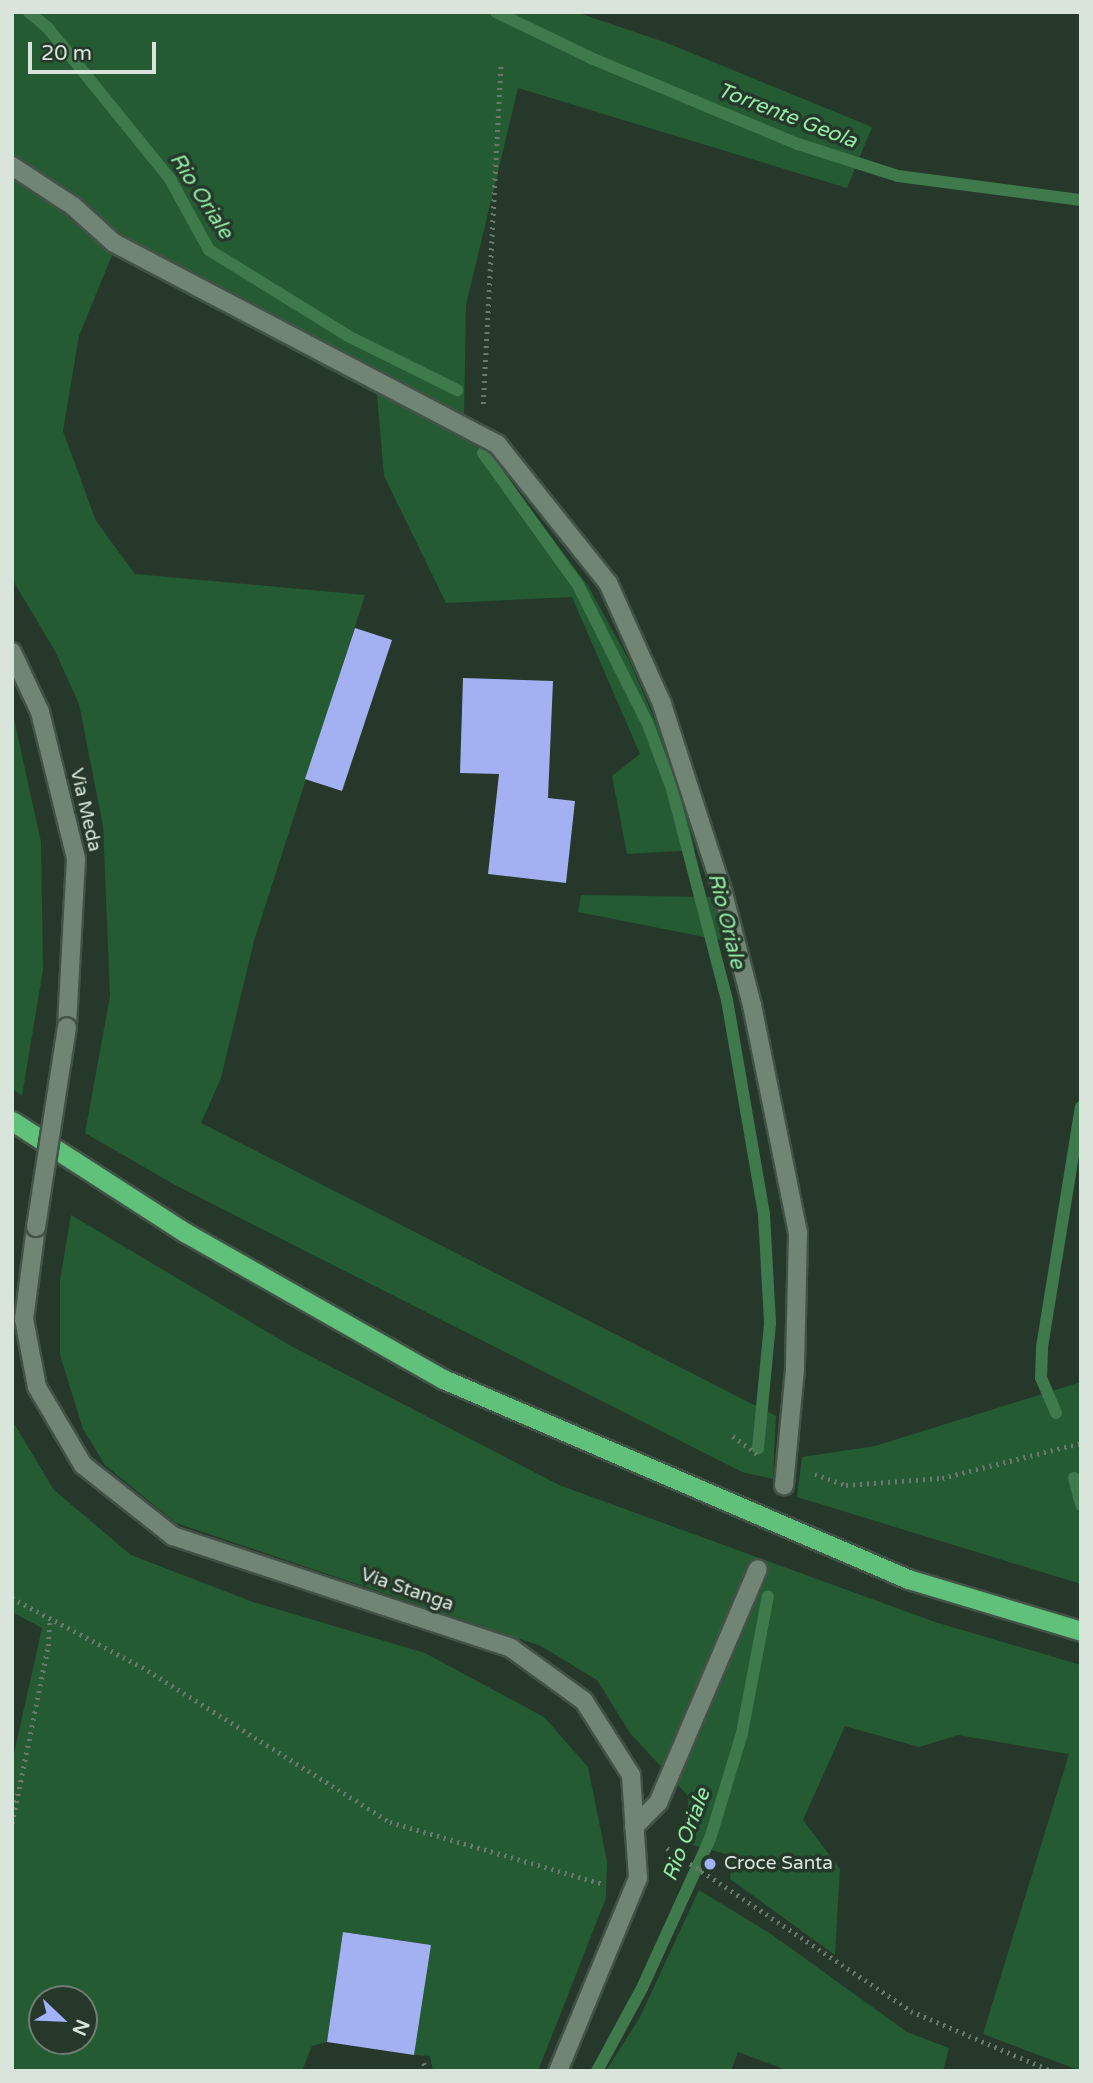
<!DOCTYPE html>
<html>
<head>
<meta charset="utf-8">
<style>
	body { margin:0 }
	#map { position:relative; width:1093px; height:2083px; overflow:hidden; background:#253829; font-family:"Varela Round",sans-serif }
	div>[style] { position:absolute }
	.green>* { inset:0; background:#245b33 }
	.stream>* { height:12px; margin:-6px; padding:0 6px; transform-origin:6px; border-radius:6px; background:#3e7a4c }
	.building>* { inset:0; background:#a3b1f2 }
	.path>* { height:4.5px; margin-top:-2.25px; transform-origin:0; background:repeating-linear-gradient(90deg,#6a7b6e 0 2px,transparent 0 7px) }
	.roads { filter:drop-shadow(2px 0 #425246) drop-shadow(-2px 0 #425246) drop-shadow(0 2px #425246) drop-shadow(0 -2px #425246) }
	.service>* { height:18px; margin:-9px; padding:0 9px; transform-origin:9px; border-radius:9px; background:#708573 }
	.minor>* { height:18px; margin:-9px; padding:0 9px; transform-origin:9px; border-radius:9px; background:#708573 }
	.trunk>* { height:19px; margin:-9.5px; padding:0 9.5px; transform-origin:9.5px; border-radius:9.5px; background:#5fc17a }
	.bridges { filter:drop-shadow(2px 0 #425246) drop-shadow(-2px 0 #425246) drop-shadow(0 2px #425246) drop-shadow(0 -2px #425246) }
	.minor-bridge>* { height:18px; margin:-9px; padding:0 9px; transform-origin:9px; border-radius:9px; background:#708573 }
	.dots>* { width:19px; height:19px; translate:-50% -50%; box-sizing:border-box; border:4px solid #253829; border-radius:50% }
	span { translate:-50% -50%; white-space:nowrap; text-align:center; line-height:1.15; -webkit-text-stroke:7px #253829; paint-order:stroke }
	.street-label { font-size:19px; color:#d9e5db }
	.poi-label { font-size:19px; color:#d9e5db }
	.left { translate:0 -50%; text-align:left }
	.water-label { font-size:21px; color:#96eba8; font-style:italic }
	.frame { position:absolute; inset:0; border:14px solid #d9e5db; pointer-events:none }
	.north { position:absolute; left:28px; top:1985px; width:70px; height:70px; box-sizing:border-box; background:#253829; border:2px solid #6d7d70; border-radius:50%; rotate:113deg; font-size:19px; font-weight:700; line-height:28px; text-align:center; color:#d9e5db }
	.north::after { content:''; display:block; margin:auto; width:24px; height:32px; background:#a3b2fd; clip-path:polygon(50% 0,100% 100%,50% 72%,0 100%) }
	.scale { position:absolute; left:28px; top:42px; width:128px; height:32px; box-sizing:border-box; border:4px solid #d9e5db; border-top:0; padding-left:9px; font-size:21px; line-height:24px; white-space:nowrap; color:#d9e5db; -webkit-text-stroke:5px #253829; paint-order:stroke }
</style>
</head>
<body>
<div id="map">
	<div class="green">
		<i style="clip-path:polygon(12px 12px,576px 12px,667px 43px,872px 127px,847px 188px,518px 88px,466px 305px,464px 419px,588px 586px,630px 662px,676px 770px,695px 850px,627px 854px,612px 776px,640px 754px,572px 597px,446px 603px,384px 476px,377px 395px,112px 255px,79px 336px,63px 431px,96px 521px,135px 574px,365px 595px,254px 941px,221px 1078px,201px 1123px,776px 1416px,773px 1479px,742px 1472px,175px 1185px,85px 1133px,110px 996px,103px 826px,79px 704px,55px 651px,12px 579px)"></i>
		<i style="clip-path:polygon(12px 710px,41px 842px,43px 970px,22px 1096px,12px 1088px)"></i>
		<i style="clip-path:polygon(581px 895px,712px 897px,724px 941px,578px 912px)"></i>
		<i style="clip-path:polygon(71px 1215px,291px 1346px,559px 1485px,935px 1622px,1081px 1665px,1081px 2071px,983px 2034px,1069px 1754px,958px 1735px,919px 1747px,845px 1726px,803px 1820px,840px 1869px,835px 1955px,730px 1879px,733px 1856px,689px 1844px,688px 1796px,630px 1733px,597px 1680px,541px 1646px,176px 1523px,105px 1465px,83px 1429px,60px 1355px,60px 1280px)"></i>
		<i style="clip-path:polygon(1081px 1382px,1081px 1584px,797px 1497px,802px 1457px,875px 1446px)"></i>
		<i style="clip-path:polygon(evenodd,12px 1420px,54px 1490px,131px 1555px,253px 1602px,425px 1653px,544px 1717px,588px 1767px,607px 1861px,606px 1898px,538px 2071px,433px 2071px,430px 2056px,414px 2055px,431px 1945px,344px 1932px,327px 2042px,312px 2046px,302px 2071px,12px 2071px,12px 1762px,42px 1628px,12px 1612px,12px 1420px,42px 1999px,84px 1999px,84px 2041px,42px 2041px,42px 1999px)"></i>
		<i style="clip-path:polygon(699px 1890px,771px 1934px,907px 2032px,949px 2048px,943px 2071px,789px 2071px,738px 2052px,731px 2071px,606px 2071px,640px 2017px)"></i>
	</div>
	<div class="stream">
		<i style="left:29px;top:12px;width:23px;rotate:40deg"></i>
		<i style="left:47px;top:27px;width:196px;rotate:51deg"></i>
		<i style="left:170px;top:179px;width:81px;rotate:61.2deg"></i>
		<i style="left:209px;top:250px;width:163px;rotate:31.7deg"></i>
		<i style="left:348px;top:336px;width:122px;rotate:26.4deg"></i>
		<i style="left:496px;top:12px;width:106px;rotate:25.8deg"></i>
		<i style="left:591px;top:58px;width:224px;rotate:22.6deg"></i>
		<i style="left:798px;top:144px;width:105px;rotate:17.7deg"></i>
		<i style="left:898px;top:176px;width:185px;rotate:7.5deg"></i>
		<i style="left:483px;top:453px;width:163px;rotate:54.3deg"></i>
		<i style="left:578px;top:585px;width:153px;rotate:63.3deg"></i>
		<i style="left:647px;top:722px;width:72px;rotate:69.5deg"></i>
		<i style="left:672px;top:789px;width:218px;rotate:75.4deg"></i>
		<i style="left:727px;top:1000px;width:218px;rotate:80.2deg"></i>
		<i style="left:764px;top:1215px;width:109px;rotate:86.8deg"></i>
		<i style="left:770px;top:1324px;width:125px;rotate:95.5deg"></i>
		<i style="left:1056px;top:1413px;width:38px;rotate:-113deg"></i>
		<i style="left:1041px;top:1378px;width:31px;rotate:-88deg"></i>
		<i style="left:1042px;top:1347px;width:243px;rotate:-80.8deg"></i>
		<i style="left:1074px;top:1478px;width:28px;rotate:75deg"></i>
		<i style="left:597px;top:2071px;width:94px;rotate:-61.5deg"></i>
		<i style="left:642px;top:1988px;width:164px;rotate:-65.5deg"></i>
		<i style="left:710px;top:1839px;width:111px;rotate:-73.2deg"></i>
		<i style="left:742px;top:1733px;width:139px;rotate:-79.3deg"></i>
	</div>
	<div class="building">
		<i style="clip-path:polygon(355px 628px,392px 640px,342px 791px,305px 779px)"></i>
		<i style="clip-path:polygon(463px 678px,553px 681px,548px 798px,575px 801px,566px 883px,488px 874px,499px 774px,460px 773px)"></i>
		<i style="clip-path:polygon(343px 1932px,431px 1945px,414px 2055px,327px 2042px)"></i>
	</div>
	<div class="path">
		<i style="left:483px;top:404px;width:342px;rotate:-87deg"></i>
		<i style="left:733px;top:1436px;width:30px;rotate:37deg"></i>
		<i style="left:815px;top:1474px;width:33px;rotate:20deg"></i>
		<i style="left:846px;top:1485px;width:96px;rotate:-4.2deg"></i>
		<i style="left:942px;top:1478px;width:143px;rotate:-14.1deg"></i>
		<i style="left:12px;top:1598px;width:147px;rotate:28deg"></i>
		<i style="left:142px;top:1667px;width:292px;rotate:32deg"></i>
		<i style="left:390px;top:1822px;width:223px;rotate:16.2deg"></i>
		<i style="left:12px;top:1823px;width:181px;rotate:-78.5deg"></i>
		<i style="left:48px;top:1646px;width:28px;rotate:-86deg"></i>
		<i style="left:667px;top:1848px;width:293px;rotate:33.7deg"></i>
		<i style="left:911px;top:2011px;width:153px;rotate:23.1deg"></i>
		<i style="left:700px;top:1871px;width:17px;rotate:-54deg"></i>
		<i style="left:424px;top:2063px;width:9px;rotate:69deg"></i>
	</div>
	<div class="roads">
		<div class="service">
			<i style="left:723px;top:893px;width:116px;rotate:75.5deg"></i>
			<i style="left:752px;top:1005px;width:233px;rotate:78.6deg"></i>
			<i style="left:798px;top:1233px;width:136px;rotate:91.3deg"></i>
			<i style="left:795px;top:1369px;width:117px;rotate:95.4deg"></i>
			<i style="left:634px;top:1827px;width:34px;rotate:-45deg"></i>
			<i style="left:658px;top:1803px;width:254px;rotate:-66.9deg"></i>
		</div>
		<div class="minor">
			<i style="left:12px;top:166px;width:73px;rotate:33.3deg"></i>
			<i style="left:73px;top:206px;width:55px;rotate:42.1deg"></i>
			<i style="left:114px;top:243px;width:433px;rotate:27.7deg"></i>
			<i style="left:497px;top:444px;width:178px;rotate:51.4deg"></i>
			<i style="left:608px;top:583px;width:133px;rotate:65.9deg"></i>
			<i style="left:662px;top:704px;width:199px;rotate:72.1deg"></i>
			<i style="left:12px;top:652px;width:66px;rotate:65deg"></i>
			<i style="left:40px;top:712px;width:151px;rotate:76.2deg"></i>
			<i style="left:76px;top:859px;width:168px;rotate:93.1deg"></i>
			<i style="left:36px;top:1227px;width:93px;rotate:97.4deg"></i>
			<i style="left:24px;top:1319px;width:69px;rotate:79.2deg"></i>
			<i style="left:37px;top:1387px;width:91px;rotate:59.5deg"></i>
			<i style="left:83px;top:1465px;width:115px;rotate:38.3deg"></i>
			<i style="left:173px;top:1536px;width:356px;rotate:18.3deg"></i>
			<i style="left:511px;top:1648px;width:90px;rotate:36deg"></i>
			<i style="left:584px;top:1701px;width:88px;rotate:57.6deg"></i>
			<i style="left:631px;top:1775px;width:103px;rotate:86.1deg"></i>
			<i style="left:638px;top:1878px;width:209px;rotate:112.5deg"></i>
		</div>
		<div class="trunk">
			<i style="left:12px;top:1121px;width:207px;rotate:32.8deg"></i>
			<i style="left:186px;top:1233px;width:296px;rotate:29.6deg"></i>
			<i style="left:443px;top:1379px;width:506px;rotate:23.27deg"></i>
			<i style="left:908px;top:1579px;width:181px;rotate:16.7deg"></i>
		</div>
	</div>
	<div class="bridges">
		<div class="minor-bridge">
			<i style="left:36px;top:1227px;width:202px;rotate:-81.2deg"></i>
		</div>
	</div>
	<div class="dots">
		<i style="left:710px;top:1864px;background:#a3b2fd"></i>
	</div>
	<div class="street-label">
		<span style="left:85px;top:810px;rotate:77deg">Via Meda</span>
		<span style="left:407px;top:1590px;rotate:19deg">Via Stanga</span>
	</div>
	<div class="poi-label">
		<span class="left" style="left:724px;top:1864px">Croce Santa</span>
	</div>
	<div class="water-label">
		<span style="left:787px;top:116px;rotate:21deg">Torrente Geola</span>
		<span style="left:201px;top:196px;rotate:57deg">Rio Oriale</span>
		<span style="left:726px;top:921px;rotate:76deg">Rio Oriale</span>
		<span style="left:687px;top:1835px;rotate:-69deg">Rio Oriale</span>
	</div>
	<div class="frame"></div>
	<div class="north">N</div>
	<div class="scale">20 m</div>
</div>
</body>
</html>
